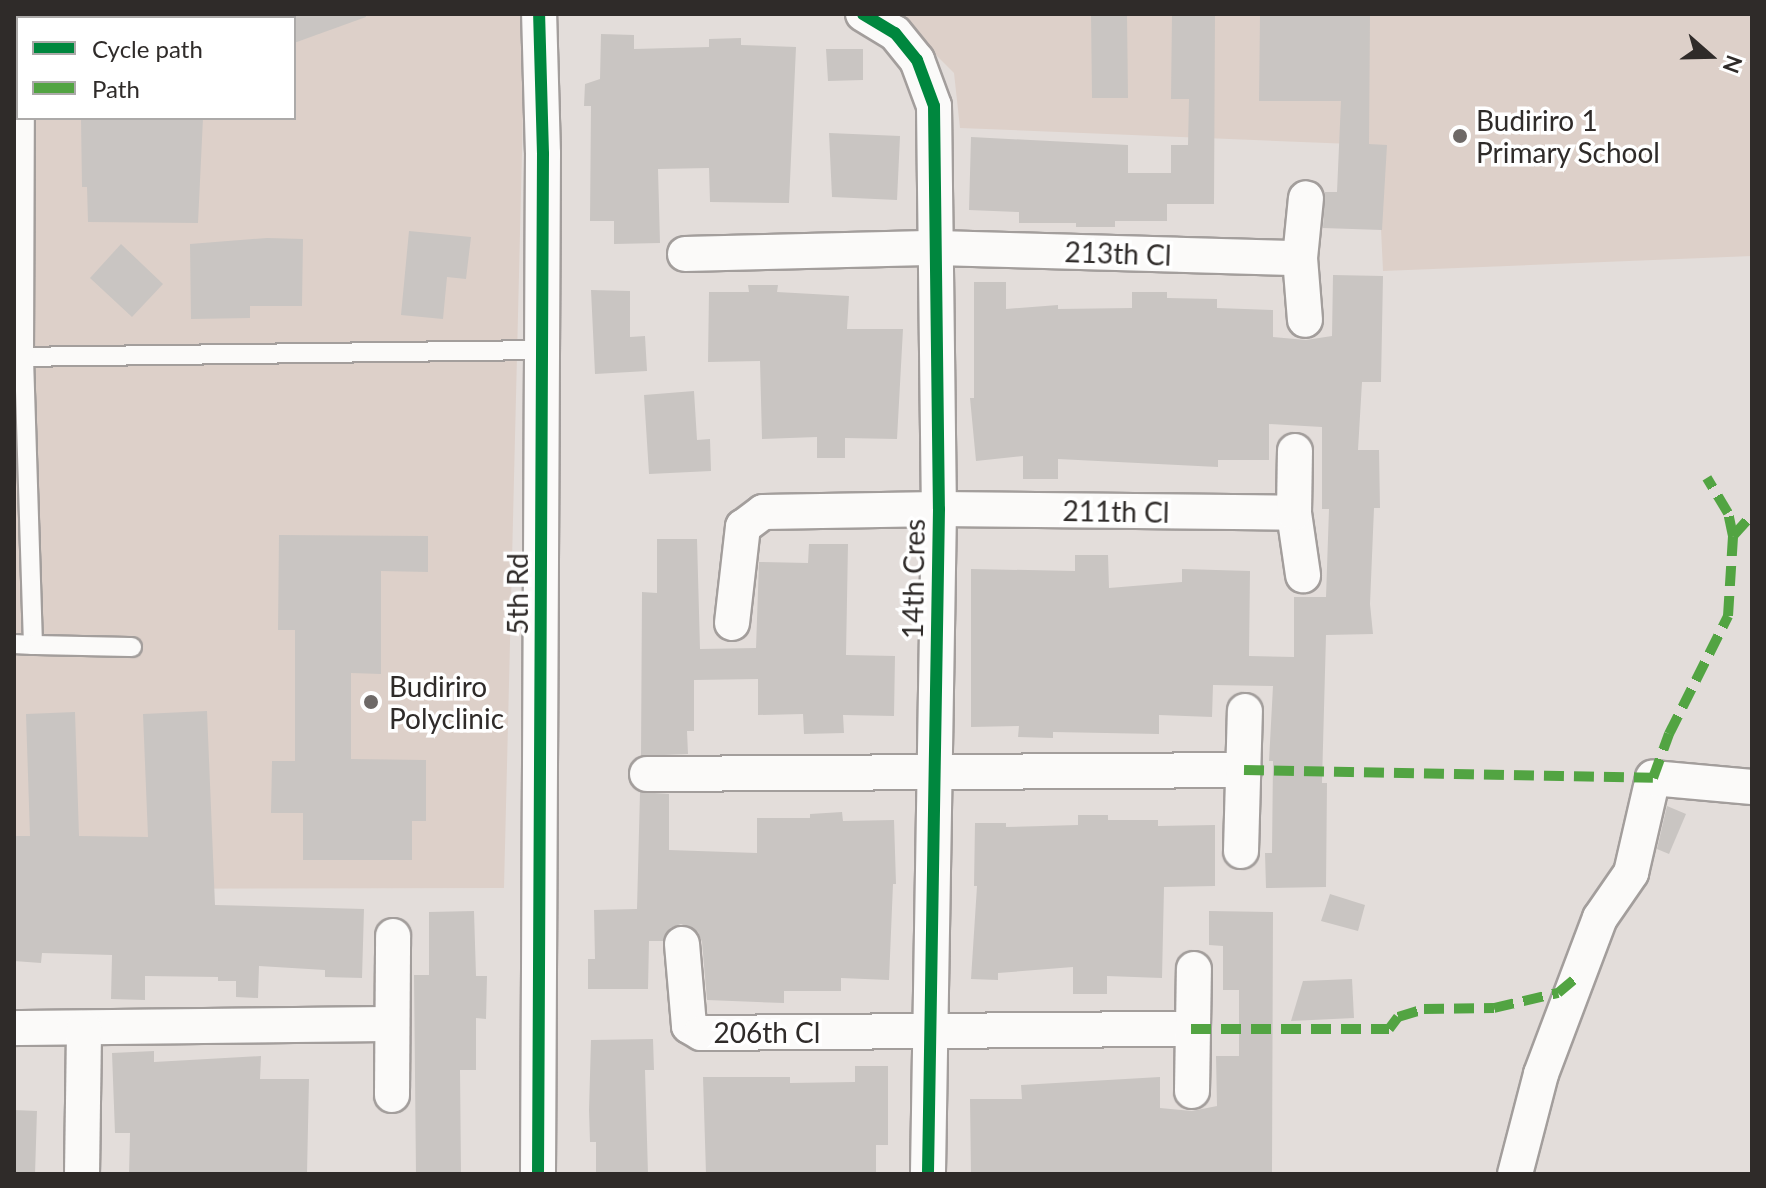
<!DOCTYPE html>
<html>
<head>
<meta charset="utf-8">
<style>
	body { margin:0 }
	#map { position:relative; width:1766px; height:1188px; overflow:hidden; background:#e3ddda; font-family:Lato,sans-serif }
	div>[style] { position:absolute }
	.built>* { inset:0; background:#ddd0c9 }
	.building>* { inset:0; background:#c9c5c2 }
	.roads { filter:drop-shadow(2px 0 #a39e9c) drop-shadow(-2px 0 #a39e9c) drop-shadow(0 2px #a39e9c) drop-shadow(0 -2px #a39e9c) }
	.lane>* { height:18px; margin:-9px; padding:0 9px; transform-origin:9px; border-radius:9px; background:#fbfaf9 }
	.street>* { height:34px; margin:-17px; padding:0 17px; transform-origin:17px; border-radius:17px; background:#fbfaf9 }
	.quiet>* { height:10px; margin-top:-5px; transform-origin:0; background:repeating-linear-gradient(90deg,#52a442 0 20px,transparent 0 30px) }
	.cycleway>* { height:12px; margin:-6px; padding:0 6px; transform-origin:6px; border-radius:6px; background:#00873e }
	.dots>* { width:22px; height:22px; translate:-50% -50%; box-sizing:border-box; border:4px solid #fff; border-radius:50% }
	span { translate:-50% -50%; white-space:nowrap; text-align:center; line-height:1.15; -webkit-text-stroke:7px #fff; paint-order:stroke }
	.poi-label { font-size:28px; color:#2f2b29 }
	.left { translate:0 -50%; text-align:left }
	.street-label { font-size:28px; color:#2f2b29 }
	.frame { position:absolute; inset:0; border:16px solid #2f2b29; pointer-events:none }
	.legend { position:absolute; left:16px; top:16px; width:280px; height:104px; box-sizing:border-box; background:#fff; border:2px solid #acaaa9; margin:0; padding:10px 14px; list-style:none; font-size:24px; color:#2f2b29 }
	.legend li { display:flex; align-items:center; gap:16px; height:40px }
	.legend b { width:40px; border:2px solid #acaaa9 }
	.north { position:absolute; left:1670px; top:16px; width:80px; height:80px; -webkit-text-stroke:6px #fff; paint-order:stroke; rotate:110deg; font-size:22px; font-weight:700; line-height:32px; text-align:center; color:#2f2b29 }
	.north::after { content:''; display:block; margin:auto; width:28px; height:36px; background:#2f2b29; clip-path:polygon(50% 0,100% 100%,50% 72%,0 100%) }
</style>
</head>
<body>
<div id="map">
	<div class="built">
		<i style="clip-path:polygon(evenodd,14px 14px,519px 14px,525px 29px,504px 888px,14px 889px,14px 14px,18px 18px,294px 18px,294px 118px,18px 118px,18px 18px)"></i>
		<i style="clip-path:polygon(895px 14px,1752px 14px,1752px 256px,1383px 271px,1377px 145px,960px 128px,954px 73px)"></i>
	</div>
	<div class="building">
		<i style="clip-path:polygon(294px 14px,365px 14px,366px 17px,294px 43px)"></i>
		<i style="clip-path:polygon(1091px 14px,1127px 14px,1128px 98px,1092px 98px)"></i>
		<i style="clip-path:polygon(1172px 14px,1215px 14px,1214px 204px,1167px 204px,1167px 221px,1115px 221px,1115px 227px,1076px 227px,1076px 223px,1019px 223px,1019px 212px,969px 210px,971px 137px,1128px 145px,1128px 173px,1171px 173px,1171px 145px,1188px 145px,1189px 99px,1171px 99px)"></i>
		<i style="clip-path:polygon(1260px 14px,1370px 14px,1369px 144px,1387px 145px,1382px 230px,1323px 228px,1325px 192px,1337px 192px,1341px 101px,1259px 101px)"></i>
		<i style="clip-path:polygon(601px 34px,634px 35px,634px 49px,709px 47px,709px 39px,741px 38px,741px 45px,796px 47px,789px 203px,710px 202px,709px 168px,658px 169px,660px 243px,614px 244px,614px 221px,590px 221px,591px 106px,584px 106px,585px 84px,600px 79px)"></i>
		<i style="clip-path:polygon(826px 49px,863px 49px,863px 80px,828px 81px)"></i>
		<i style="clip-path:polygon(81px 118px,203px 118px,198px 223px,88px 222px,87px 187px,82px 187px)"></i>
		<i style="clip-path:polygon(829px 133px,900px 136px,897px 200px,832px 197px)"></i>
		<i style="clip-path:polygon(409px 231px,471px 237px,466px 279px,447px 277px,443px 319px,401px 315px)"></i>
		<i style="clip-path:polygon(267px 238px,303px 239px,302px 306px,250px 306px,250px 318px,191px 319px,190px 244px)"></i>
		<i style="clip-path:polygon(121px 244px,163px 284px,132px 317px,90px 278px)"></i>
		<i style="clip-path:polygon(1333px 275px,1383px 276px,1381px 382px,1362px 382px,1358px 450px,1379px 450px,1380px 508px,1374px 508px,1370px 604px,1373px 634px,1326px 635px,1322px 783px,1327px 783px,1326px 887px,1266px 888px,1265px 853px,1272px 853px,1273px 761px,1269px 761px,1273px 686px,1213px 685px,1212px 717px,1159px 715px,1159px 734px,1053px 732px,1053px 738px,1018px 737px,1019px 726px,971px 727px,971px 569px,1075px 571px,1075px 555px,1108px 555px,1109px 588px,1182px 582px,1182px 569px,1250px 571px,1249px 656px,1294px 657px,1294px 597px,1326px 597px,1329px 509px,1322px 509px,1322px 427px,1269px 424px,1269px 460px,1218px 460px,1218px 467px,1058px 459px,1058px 479px,1023px 479px,1023px 456px,976px 461px,970px 398px,974px 398px,974px 282px,1006px 282px,1006px 309px,1058px 305px,1058px 309px,1132px 308px,1132px 292px,1167px 292px,1167px 298px,1217px 299px,1217px 308px,1273px 310px,1273px 337px,1306px 340px,1332px 336px)"></i>
		<i style="clip-path:polygon(748px 285px,778px 285px,777px 292px,849px 296px,847px 329px,903px 329px,897px 439px,845px 438px,845px 458px,817px 458px,817px 437px,762px 439px,760px 361px,708px 362px,709px 292px,749px 292px)"></i>
		<i style="clip-path:polygon(591px 290px,630px 291px,630px 337px,645px 336px,647px 371px,595px 374px)"></i>
		<i style="clip-path:polygon(694px 391px,697px 440px,710px 439px,711px 471px,649px 474px,644px 395px)"></i>
		<i style="clip-path:polygon(279px 535px,428px 536px,428px 572px,381px 571px,381px 674px,351px 673px,351px 759px,426px 760px,426px 821px,412px 821px,412px 860px,303px 860px,303px 813px,271px 813px,272px 761px,295px 761px,295px 630px,278px 630px)"></i>
		<i style="clip-path:polygon(657px 539px,697px 539px,700px 649px,756px 648px,759px 562px,808px 563px,809px 544px,848px 544px,846px 655px,895px 656px,894px 716px,843px 715px,844px 733px,804px 734px,803px 714px,758px 715px,758px 679px,694px 680px,694px 731px,687px 731px,688px 754px,641px 756px,642px 592px,657px 593px)"></i>
		<i style="clip-path:polygon(207px 711px,215px 905px,364px 909px,362px 978px,325px 977px,325px 970px,259px 966px,258px 998px,236px 997px,236px 981px,218px 981px,218px 977px,145px 976px,145px 1000px,111px 999px,112px 955px,42px 953px,41px 963px,14px 961px,14px 836px,30px 836px,26px 714px,75px 712px,79px 836px,148px 837px,143px 714px)"></i>
		<i style="clip-path:polygon(640px 792px,669px 794px,669px 850px,757px 853px,757px 818px,810px 818px,810px 814px,842px 812px,843px 821px,894px 820px,896px 884px,893px 884px,889px 980px,841px 978px,841px 991px,784px 991px,784px 1003px,707px 1000px,702px 942px,698px 932px,681px 924px,670px 928px,663px 941px,649px 941px,648px 989px,588px 989px,588px 959px,595px 959px,594px 910px,637px 909px)"></i>
		<i style="clip-path:polygon(1667px 806px,1686px 814px,1669px 854px,1657px 849px)"></i>
		<i style="clip-path:polygon(1078px 815px,1108px 815px,1108px 820px,1158px 820px,1158px 826px,1215px 825px,1215px 886px,1164px 887px,1162px 978px,1107px 976px,1107px 994px,1073px 994px,1073px 967px,998px 973px,998px 980px,971px 979px,977px 886px,974px 886px,975px 823px,1006px 823px,1006px 827px,1078px 825px)"></i>
		<i style="clip-path:polygon(1330px 894px,1365px 905px,1358px 931px,1321px 921px)"></i>
		<i style="clip-path:polygon(474px 911px,476px 976px,487px 976px,486px 1019px,476px 1018px,476px 1070px,460px 1070px,461px 1174px,416px 1174px,414px 975px,429px 975px,429px 912px)"></i>
		<i style="clip-path:polygon(1209px 911px,1273px 912px,1272px 1174px,971px 1174px,970px 1099px,1022px 1099px,1021px 1085px,1160px 1077px,1160px 1108px,1192px 1111px,1217px 1106px,1216px 1056px,1239px 1056px,1239px 990px,1223px 990px,1223px 946px,1209px 945px)"></i>
		<i style="clip-path:polygon(1352px 979px,1354px 1018px,1291px 1021px,1303px 981px)"></i>
		<i style="clip-path:polygon(653px 1039px,654px 1070px,645px 1070px,648px 1174px,596px 1174px,596px 1142px,590px 1142px,589px 1110px,591px 1040px)"></i>
		<i style="clip-path:polygon(154px 1051px,154px 1062px,261px 1056px,260px 1079px,309px 1079px,307px 1174px,129px 1174px,130px 1133px,115px 1133px,112px 1053px)"></i>
		<i style="clip-path:polygon(855px 1066px,888px 1066px,888px 1145px,876px 1145px,876px 1174px,706px 1174px,703px 1077px,790px 1077px,790px 1083px,855px 1082px)"></i>
		<i style="clip-path:polygon(14px 1110px,37px 1111px,35px 1174px,14px 1174px)"></i>
	</div>
	<div class="roads">
		<div class="lane">
			<i style="left:26px;top:18px;width:4px;rotate:-90deg"></i>
			<i style="left:14px;top:357px;width:528px;rotate:-0.76deg"></i>
			<i style="left:14px;top:644px;width:19px;rotate:3deg"></i>
			<i style="left:33px;top:645px;width:291px;rotate:-91.8deg"></i>
			<i style="left:24px;top:354px;width:236px;rotate:-89.8deg"></i>
			<i style="left:33px;top:645px;width:99px;rotate:1.2deg"></i>
		</div>
		<div class="street">
			<i style="left:863px;top:14px;width:37px;rotate:31deg"></i>
			<i style="left:895px;top:33px;width:35px;rotate:51deg"></i>
			<i style="left:917px;top:60px;width:49px;rotate:69.7deg"></i>
			<i style="left:934px;top:106px;width:403px;rotate:89.3deg"></i>
			<i style="left:939px;top:509px;width:665px;rotate:90.95deg"></i>
			<i style="left:685px;top:254px;width:252px;rotate:-1.4deg"></i>
			<i style="left:937px;top:248px;width:363px;rotate:1.6deg"></i>
			<i style="left:1300px;top:258px;width:62px;rotate:85.4deg"></i>
			<i style="left:1300px;top:258px;width:60px;rotate:-84.3deg"></i>
			<i style="left:1294px;top:513px;width:63px;rotate:81.7deg"></i>
			<i style="left:732px;top:623px;width:97px;rotate:-83.5deg"></i>
			<i style="left:743px;top:527px;width:25px;rotate:-37deg"></i>
			<i style="left:763px;top:512px;width:176px;rotate:-1deg"></i>
			<i style="left:939px;top:509px;width:355px;rotate:0.6deg"></i>
			<i style="left:1294px;top:513px;width:62px;rotate:-89.1deg"></i>
			<i style="left:647px;top:774px;width:597px;rotate:-0.38deg"></i>
			<i style="left:1241px;top:851px;width:140px;rotate:-88.4deg"></i>
			<i style="left:682px;top:944px;width:82px;rotate:85.1deg"></i>
			<i style="left:689px;top:1026px;width:14px;rotate:30deg"></i>
			<i style="left:701px;top:1033px;width:490px;rotate:-0.5deg"></i>
			<i style="left:14px;top:1028px;width:378px;rotate:-0.6deg"></i>
			<i style="left:1192px;top:1091px;width:122px;rotate:-89.1deg"></i>
			<i style="left:392px;top:1095px;width:159px;rotate:-89.6deg"></i>
			<i style="left:82px;top:1174px;width:146px;rotate:-89.2deg"></i>
			<i style="left:538px;top:1174px;width:1020px;rotate:-89.72deg"></i>
			<i style="left:543px;top:154px;width:140px;rotate:-91.6deg"></i>
			<i style="left:1515px;top:1174px;width:103px;rotate:-75.4deg"></i>
			<i style="left:1541px;top:1074px;width:167px;rotate:-69.3deg"></i>
			<i style="left:1600px;top:918px;width:55px;rotate:-55.4deg"></i>
			<i style="left:1631px;top:873px;width:98px;rotate:-77deg"></i>
			<i style="left:1653px;top:778px;width:99px;rotate:5.2deg"></i>
		</div>
	</div>
	<div class="quiet">
		<i style="left:1733px;top:536px;width:28px;rotate:-48deg"></i>
		<i style="left:1244px;top:770px;width:409px;rotate:1.1deg"></i>
		<i style="left:1653px;top:778px;width:47px;rotate:-70deg"></i>
		<i style="left:1669px;top:734px;width:132px;rotate:-63.4deg"></i>
		<i style="left:1728px;top:616px;width:80px;rotate:-86.4deg"></i>
		<i style="left:1733px;top:536px;width:24px;rotate:-102deg"></i>
		<i style="left:1728px;top:513px;width:41px;rotate:-121deg"></i>
		<i style="left:1191px;top:1029px;width:198px"></i>
		<i style="left:1389px;top:1029px;width:15px;rotate:-53deg"></i>
		<i style="left:1398px;top:1017px;width:27px;rotate:-17deg"></i>
		<i style="left:1424px;top:1009px;width:70px;rotate:-0.8deg"></i>
		<i style="left:1494px;top:1008px;width:66px;rotate:-13.2deg"></i>
		<i style="left:1558px;top:993px;width:26px;rotate:-40deg"></i>
	</div>
	<div class="cycleway">
		<i style="left:863px;top:14px;width:37px;rotate:31deg"></i>
		<i style="left:895px;top:33px;width:35px;rotate:51deg"></i>
		<i style="left:917px;top:60px;width:49px;rotate:69.7deg"></i>
		<i style="left:934px;top:106px;width:403px;rotate:89.3deg"></i>
		<i style="left:939px;top:509px;width:665px;rotate:90.95deg"></i>
		<i style="left:538px;top:1174px;width:1020px;rotate:-89.72deg"></i>
		<i style="left:543px;top:154px;width:140px;rotate:-91.6deg"></i>
	</div>
	<div class="dots">
		<i style="left:1460px;top:136px;background:#6e6967"></i>
		<i style="left:371px;top:702px;background:#6e6967"></i>
	</div>
	<div class="poi-label">
		<span class="left" style="left:1476px;top:136px">Budiriro 1<br>Primary School</span>
		<span class="left" style="left:389px;top:702px">Budiriro<br>Polyclinic</span>
	</div>
	<div class="street-label">
		<span style="left:1118px;top:253px;rotate:2deg">213th Cl</span>
		<span style="left:1116px;top:511px;rotate:1deg">211th Cl</span>
		<span style="left:913px;top:579px;rotate:-89deg">14th Cres</span>
		<span style="left:517px;top:594px;rotate:-90deg">5th Rd</span>
		<span style="left:767px;top:1032px">206th Cl</span>
	</div>
	<div class="frame"></div>
	<ul class="legend">
	<li><b style="height:10px;background:#00873e"></b>Cycle path</li>
	<li><b style="height:10px;background:#52a442"></b>Path</li>
	</ul>
	<div class="north">N</div>
</div>
</body>
</html>
